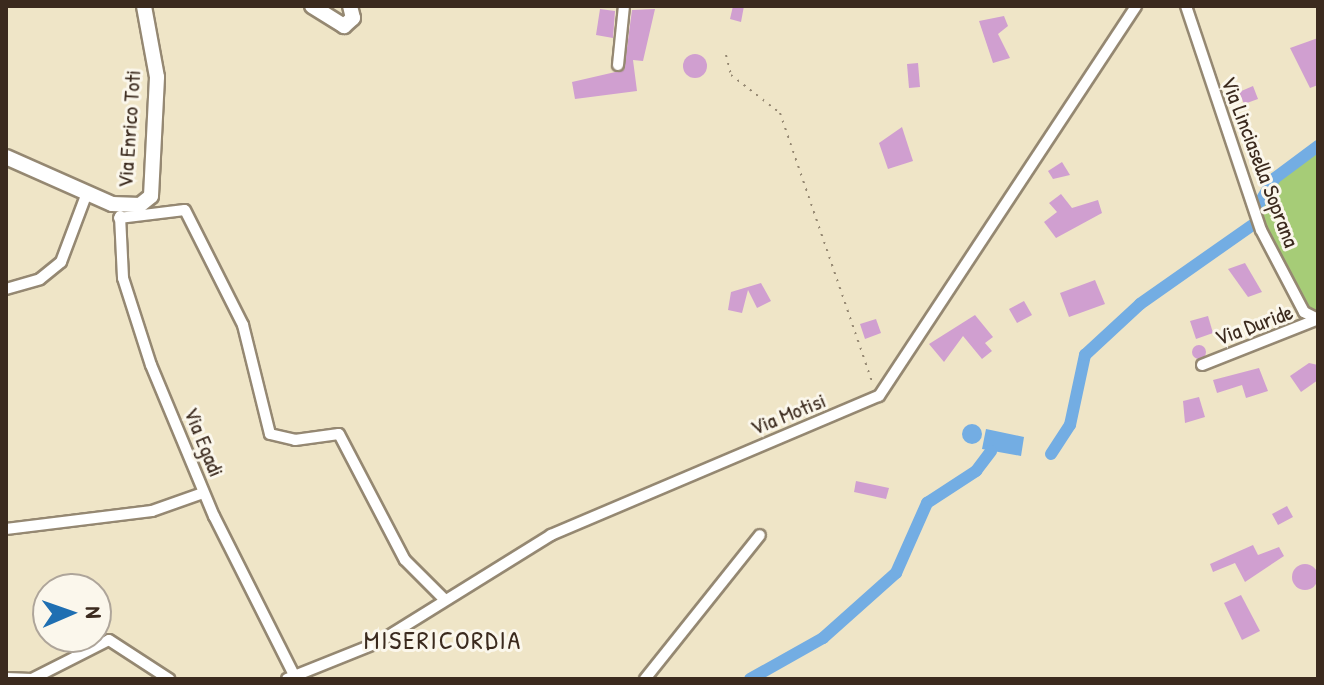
<!DOCTYPE html>
<html>
<head>
<meta charset="utf-8">
<style>
	body { margin:0 }
	#map { position:relative; width:1324px; height:685px; overflow:hidden; background:#efe5c7; font-family:"Patrick Hand",sans-serif }
	div>[style] { position:absolute }
	.green>* { inset:0; background:#a6cc77 }
	.water>* { inset:0; background:#73ade3 }
	.round { border-radius:50% }
	.canal>* { height:12px; margin:-6px; padding:0 6px; transform-origin:6px; border-radius:6px; background:#73ade3 }
	.building>* { inset:0; background:#d09fd0 }
	.path>* { height:2px; margin-top:-1px; transform-origin:0; background:repeating-linear-gradient(90deg,#958872 0 2px,transparent 0 8px) }
	.roads { filter:drop-shadow(2px 0 #958872) drop-shadow(-2px 0 #958872) drop-shadow(0 2px #958872) drop-shadow(0 -2px #958872) }
	.minor>* { height:10px; margin:-5px; padding:0 5px; transform-origin:5px; border-radius:5px; background:#fff }
	.secondary>* { height:14px; margin:-7px; padding:0 7px; transform-origin:7px; border-radius:7px; background:#fff }
	span { translate:-50% -50%; white-space:nowrap; text-align:center; line-height:1.15; -webkit-text-stroke:6px #fbf7ec; paint-order:stroke }
	.street-label { font-size:22px; color:#3b2a1e }
	.quarter-label { font-size:26px; color:#3b2a1e; letter-spacing:2px }
	.frame { position:absolute; inset:0; border:8px solid #3b2a1e; pointer-events:none }
	.north { position:absolute; left:32px; top:573px; width:80px; height:80px; box-sizing:border-box; background:#fbf7ec; border:2px solid #aea59a; border-radius:50%; rotate:88deg; font-size:22px; font-weight:700; line-height:32px; text-align:center; color:#3b2a1e }
	.north::after { content:''; display:block; margin:auto; width:28px; height:36px; background:#1f6fb2; clip-path:polygon(50% 0,100% 100%,50% 72%,0 100%) }
</style>
</head>
<body>
<div id="map">
	<div class="green">
		<i style="clip-path:polygon(1318px 146px,1318px 319px,1304px 312px,1256px 215px,1275px 178px)"></i>
	</div>
	<div class="water">
		<i class="round" style="left:962px;top:424px;width:20px;height:20px"></i>
		<i style="clip-path:polygon(986px 429px,1024px 437px,1021px 456px,982px 449px)"></i>
	</div>
	<div class="canal">
		<i style="left:1260px;top:202px;width:28px;rotate:-58deg"></i>
		<i style="left:1275px;top:178px;width:54px;rotate:-36.7deg"></i>
		<i style="left:1051px;top:454px;width:35px;rotate:-57deg"></i>
		<i style="left:1070px;top:425px;width:72px;rotate:-77.9deg"></i>
		<i style="left:1085px;top:355px;width:75px;rotate:-42.8deg"></i>
		<i style="left:1140px;top:304px;width:136px;rotate:-35.1deg"></i>
		<i style="left:750px;top:679px;width:84px;rotate:-29.3deg"></i>
		<i style="left:823px;top:638px;width:98px;rotate:-41.7deg"></i>
		<i style="left:896px;top:573px;width:77px;rotate:-66.1deg"></i>
		<i style="left:927px;top:503px;width:59px;rotate:-33.1deg"></i>
		<i style="left:976px;top:471px;width:25px;rotate:-53deg"></i>
	</div>
	<div class="building">
		<i style="clip-path:polygon(733px 6px,744px 6px,741px 22px,730px 19px)"></i>
		<i style="clip-path:polygon(600px 9px,615px 11px,613px 38px,596px 35px)"></i>
		<i style="clip-path:polygon(655px 9px,643px 61px,633px 60px,637px 91px,575px 99px,572px 82px,624px 70px,632px 10px)"></i>
		<i style="clip-path:polygon(1004px 16px,1008px 26px,998px 34px,1010px 58px,993px 63px,979px 21px)"></i>
		<i style="clip-path:polygon(1318px 38px,1318px 85px,1310px 88px,1290px 48px)"></i>
		<i class="round" style="left:683px;top:54px;width:24px;height:24px"></i>
		<i style="clip-path:polygon(918px 63px,920px 87px,909px 88px,907px 64px)"></i>
		<i style="clip-path:polygon(1253px 86px,1258px 99px,1244px 104px,1239px 92px)"></i>
		<i style="clip-path:polygon(902px 127px,913px 161px,888px 169px,879px 143px)"></i>
		<i style="clip-path:polygon(1062px 162px,1070px 175px,1053px 179px,1048px 171px)"></i>
		<i style="clip-path:polygon(1061px 194px,1072px 208px,1098px 200px,1102px 213px,1056px 238px,1044px 222px,1057px 212px,1049px 203px)"></i>
		<i style="clip-path:polygon(1245px 263px,1262px 292px,1248px 297px,1228px 269px)"></i>
		<i style="clip-path:polygon(1095px 280px,1105px 304px,1069px 317px,1060px 293px)"></i>
		<i style="clip-path:polygon(761px 283px,771px 301px,757px 308px,748px 290px,742px 313px,728px 310px,731px 292px)"></i>
		<i style="clip-path:polygon(1024px 301px,1032px 315px,1017px 323px,1009px 309px)"></i>
		<i style="clip-path:polygon(975px 315px,993px 337px,985px 343px,992px 351px,982px 359px,963px 336px,944px 362px,929px 344px)"></i>
		<i style="clip-path:polygon(1208px 316px,1213px 333px,1196px 339px,1190px 321px)"></i>
		<i style="clip-path:polygon(876px 319px,881px 333px,865px 339px,860px 324px)"></i>
		<i class="round" style="left:1192px;top:345px;width:14px;height:14px"></i>
		<i style="clip-path:polygon(1309px 363px,1318px 365px,1318px 380px,1301px 392px,1290px 376px)"></i>
		<i style="clip-path:polygon(1259px 368px,1268px 391px,1246px 398px,1242px 385px,1217px 393px,1213px 380px)"></i>
		<i style="clip-path:polygon(1199px 397px,1205px 417px,1185px 423px,1183px 401px)"></i>
		<i style="clip-path:polygon(856px 481px,889px 488px,886px 499px,854px 492px)"></i>
		<i style="clip-path:polygon(1287px 506px,1293px 517px,1278px 525px,1272px 514px)"></i>
		<i style="clip-path:polygon(1253px 545px,1258px 555px,1279px 547px,1284px 556px,1245px 582px,1235px 563px,1213px 572px,1210px 564px)"></i>
		<i class="round" style="left:1292px;top:564px;width:26px;height:26px"></i>
		<i style="clip-path:polygon(1241px 595px,1260px 631px,1242px 640px,1224px 603px)"></i>
	</div>
	<div class="path">
		<i style="left:726px;top:55px;width:21px;rotate:76deg"></i>
		<i style="left:731px;top:75px;width:62px;rotate:37.8deg"></i>
		<i style="left:780px;top:113px;width:287px;rotate:71.1deg"></i>
	</div>
	<div class="roads">
		<div class="minor">
			<i style="left:1186px;top:6px;width:236px;rotate:71.5deg"></i>
			<i style="left:1261px;top:230px;width:93px;rotate:62.3deg"></i>
			<i style="left:1304px;top:312px;width:16px;rotate:27deg"></i>
			<i style="left:618px;top:65px;width:59px;rotate:-84.2deg"></i>
			<i style="left:120px;top:216px;width:62px;rotate:87.2deg"></i>
			<i style="left:123px;top:278px;width:91px;rotate:72.2deg"></i>
			<i style="left:151px;top:365px;width:164px;rotate:67.4deg"></i>
			<i style="left:214px;top:516px;width:182px;rotate:63.3deg"></i>
			<i style="left:119px;top:218px;width:66px;rotate:-6.9deg"></i>
			<i style="left:185px;top:210px;width:129px;rotate:63.2deg"></i>
			<i style="left:243px;top:325px;width:112px;rotate:76.1deg"></i>
			<i style="left:270px;top:434px;width:26px;rotate:13deg"></i>
			<i style="left:295px;top:440px;width:44px;rotate:-7.8deg"></i>
			<i style="left:339px;top:434px;width:142px;rotate:62.4deg"></i>
			<i style="left:405px;top:560px;width:55px;rotate:45deg"></i>
			<i style="left:6px;top:289px;width:35px;rotate:-16deg"></i>
			<i style="left:40px;top:279px;width:27px;rotate:-39deg"></i>
			<i style="left:61px;top:262px;width:74px;rotate:-69.4deg"></i>
			<i style="left:1202px;top:365px;width:125px;rotate:-21.6deg"></i>
			<i style="left:6px;top:529px;width:147px;rotate:-7deg"></i>
			<i style="left:152px;top:511px;width:54px;rotate:-19.4deg"></i>
			<i style="left:6px;top:678px;width:26px;rotate:2deg"></i>
			<i style="left:32px;top:679px;width:86px;rotate:-26.9deg"></i>
			<i style="left:109px;top:640px;width:72px;rotate:33deg"></i>
			<i style="left:287px;top:679px;width:97px;rotate:-21.8deg"></i>
			<i style="left:377px;top:643px;width:205px;rotate:-31.8deg"></i>
			<i style="left:551px;top:535px;width:356px;rotate:-23deg"></i>
			<i style="left:879px;top:396px;width:467px;rotate:-56.6deg"></i>
			<i style="left:645px;top:679px;width:184px;rotate:-51.4deg"></i>
		</div>
		<div class="secondary">
			<i style="left:312px;top:6px;width:38px;rotate:32deg"></i>
			<i style="left:344px;top:26px;width:12px;rotate:-42deg"></i>
			<i style="left:353px;top:18px;width:12px;rotate:-104deg"></i>
			<i style="left:6px;top:157px;width:116px;rotate:23.9deg"></i>
			<i style="left:112px;top:204px;width:28px;rotate:2deg"></i>
			<i style="left:140px;top:205px;width:14px;rotate:-39deg"></i>
			<i style="left:151px;top:196px;width:119px;rotate:-87.1deg"></i>
			<i style="left:157px;top:77px;width:72px;rotate:-100.4deg"></i>
		</div>
	</div>
	<div class="street-label">
		<span style="left:129px;top:129px;rotate:-86deg">Via Enrico Toti</span>
		<span style="left:1260px;top:162px;rotate:69deg">Via Linciasella Soprana</span>
		<span style="left:1254px;top:325px;rotate:-20deg">Via Duride</span>
		<span style="left:788px;top:414px;rotate:-22deg">Via Motisi</span>
		<span style="left:204px;top:442px;rotate:68deg">Via Egadi</span>
	</div>
	<div class="quarter-label">
		<span style="left:443px;top:640px">MISERICORDIA</span>
	</div>
	<div class="frame"></div>
	<div class="north">N</div>
</div>
</body>
</html>
